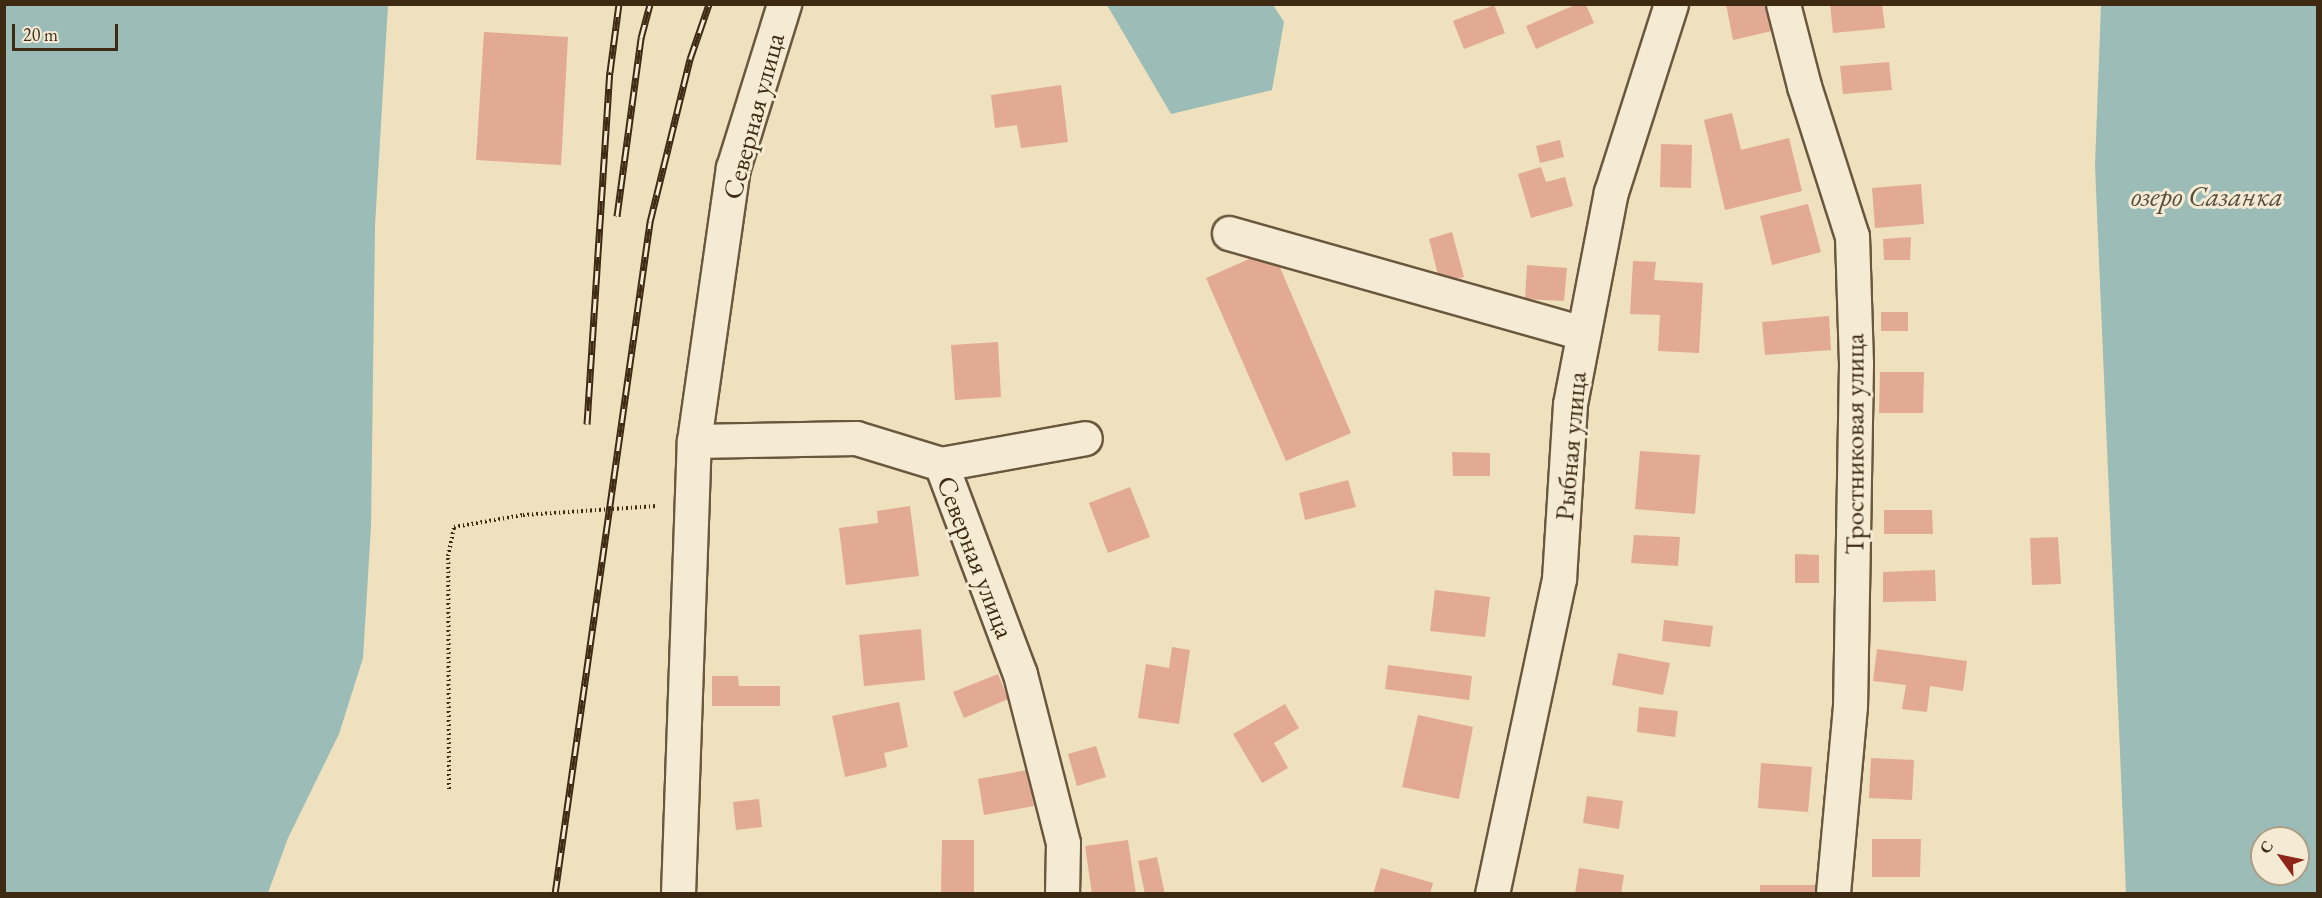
<!DOCTYPE html>
<html>
<head>
<meta charset="utf-8">
<style>
	body { margin:0 }
	#map { position:relative; width:2322px; height:898px; overflow:hidden; background:#efe0be; font-family:"EB Garamond",serif }
	div>[style] { position:absolute }
	.water>* { inset:0; background:#9bbcb7 }
	.building>* { inset:0; background:#e2aa92 }
	.path>* { height:4px; margin-top:-2px; transform-origin:0; background:repeating-linear-gradient(90deg,#3e2a13 0 1.5px,transparent 0 4.5px) }
	.roads { filter:drop-shadow(2px 0 #6a583e) drop-shadow(-2px 0 #6a583e) drop-shadow(0 2px #6a583e) drop-shadow(0 -2px #6a583e) }
	.minor>* { height:33px; margin:-16.5px; padding:0 16.5px; transform-origin:16.5px; border-radius:16.5px; background:#f5ebd5 }
	.rail>* { height:7px; margin-top:-3.5px; transform-origin:0; background:repeating-linear-gradient(90deg,#f5ebd5 0 14px,#3e2a13 0 28px); box-sizing:border-box; border-block:2px solid #3e2a13 }
	span { translate:-50% -50%; white-space:nowrap; text-align:center; line-height:1.15; -webkit-text-stroke:6px #f5ebd5; paint-order:stroke }
	.street-label { font-size:27px; color:#3e2a13 }
	.water-label { font-size:28px; color:#554e3c; font-style:italic }
	.frame { position:absolute; inset:0; border:6px solid #3e2a13; pointer-events:none }
	.north { position:absolute; left:2250px; top:826px; width:60px; height:60px; box-sizing:border-box; background:#f5ebd5; border:2px solid #ac9e87; border-radius:50%; rotate:303deg; font-size:16px; font-weight:700; line-height:24px; text-align:center; color:#3e2a13 }
	.north::after { content:''; display:block; margin:auto; width:21px; height:27px; background:#8f2418; clip-path:polygon(50% 0,100% 100%,50% 72%,0 100%) }
	.scale { position:absolute; left:12px; top:24px; width:106px; height:27px; box-sizing:border-box; border:3px solid #3e2a13; border-top:0; padding-left:8px; font-size:18px; line-height:21px; white-space:nowrap; color:#3e2a13; -webkit-text-stroke:4px #f5ebd5; paint-order:stroke }
</style>
</head>
<body>
<div id="map">
	<div class="water">
		<i style="clip-path:polygon(5px 4px,388px 5px,375px 226px,371px 527px,363px 658px,339px 734px,288px 838px,268px 893px,5px 893px)"></i>
		<i style="clip-path:polygon(1107px 5px,1273px 5px,1284px 22px,1272px 90px,1171px 114px)"></i>
		<i style="clip-path:polygon(evenodd,2101px 5px,2317px 5px,2317px 893px,2126px 893px,2095px 166px,2101px 5px,2262px 838px,2298px 838px,2298px 874px,2262px 874px,2262px 838px)"></i>
	</div>
	<div class="building">
		<i style="clip-path:polygon(1726px 4px,1766px 4px,1772px 31px,1733px 40px)"></i>
		<i style="clip-path:polygon(1830px 4px,1882px 4px,1885px 28px,1833px 33px)"></i>
		<i style="clip-path:polygon(1494px 5px,1505px 33px,1464px 49px,1453px 21px)"></i>
		<i style="clip-path:polygon(1575px 5px,1586px 5px,1594px 23px,1536px 49px,1526px 26px)"></i>
		<i style="clip-path:polygon(484px 32px,568px 37px,561px 165px,476px 160px)"></i>
		<i style="clip-path:polygon(1889px 62px,1892px 90px,1843px 94px,1840px 66px)"></i>
		<i style="clip-path:polygon(1061px 85px,1068px 142px,1021px 148px,1017px 125px,995px 128px,991px 95px)"></i>
		<i style="clip-path:polygon(1732px 113px,1741px 150px,1789px 138px,1802px 191px,1725px 210px,1704px 120px)"></i>
		<i style="clip-path:polygon(1560px 140px,1564px 157px,1540px 163px,1536px 146px)"></i>
		<i style="clip-path:polygon(1661px 144px,1692px 145px,1691px 188px,1660px 187px)"></i>
		<i style="clip-path:polygon(1541px 167px,1546px 182px,1565px 177px,1573px 206px,1531px 218px,1518px 174px)"></i>
		<i style="clip-path:polygon(1921px 184px,1924px 224px,1875px 228px,1872px 188px)"></i>
		<i style="clip-path:polygon(1808px 204px,1821px 252px,1772px 265px,1760px 216px)"></i>
		<i style="clip-path:polygon(1452px 232px,1464px 277px,1440px 283px,1429px 239px)"></i>
		<i style="clip-path:polygon(1911px 237px,1910px 260px,1884px 260px,1883px 239px)"></i>
		<i style="clip-path:polygon(1272px 249px,1351px 433px,1286px 461px,1206px 278px)"></i>
		<i style="clip-path:polygon(1633px 261px,1656px 262px,1654px 280px,1703px 283px,1699px 353px,1658px 351px,1660px 315px,1630px 314px)"></i>
		<i style="clip-path:polygon(1527px 265px,1567px 268px,1564px 301px,1525px 299px)"></i>
		<i style="clip-path:polygon(1881px 312px,1908px 312px,1908px 331px,1881px 331px)"></i>
		<i style="clip-path:polygon(1829px 316px,1831px 350px,1765px 355px,1762px 322px)"></i>
		<i style="clip-path:polygon(998px 342px,1001px 397px,955px 400px,951px 345px)"></i>
		<i style="clip-path:polygon(1880px 372px,1924px 372px,1923px 413px,1879px 413px)"></i>
		<i style="clip-path:polygon(1640px 451px,1700px 455px,1695px 514px,1635px 509px)"></i>
		<i style="clip-path:polygon(1452px 452px,1490px 453px,1490px 476px,1453px 476px)"></i>
		<i style="clip-path:polygon(1348px 480px,1356px 507px,1305px 520px,1299px 493px)"></i>
		<i style="clip-path:polygon(1130px 487px,1150px 537px,1108px 553px,1089px 503px)"></i>
		<i style="clip-path:polygon(910px 506px,919px 576px,846px 585px,839px 528px,878px 523px,877px 511px)"></i>
		<i style="clip-path:polygon(1884px 510px,1932px 510px,1933px 534px,1884px 534px)"></i>
		<i style="clip-path:polygon(1634px 535px,1680px 537px,1678px 566px,1631px 563px)"></i>
		<i style="clip-path:polygon(2058px 537px,2061px 584px,2032px 585px,2030px 538px)"></i>
		<i style="clip-path:polygon(1795px 554px,1819px 555px,1819px 583px,1795px 583px)"></i>
		<i style="clip-path:polygon(1935px 570px,1936px 601px,1883px 602px,1883px 572px)"></i>
		<i style="clip-path:polygon(1435px 590px,1490px 597px,1485px 637px,1430px 631px)"></i>
		<i style="clip-path:polygon(1664px 620px,1713px 626px,1710px 647px,1662px 641px)"></i>
		<i style="clip-path:polygon(921px 629px,925px 680px,864px 686px,859px 635px)"></i>
		<i style="clip-path:polygon(1172px 647px,1190px 650px,1179px 724px,1138px 718px,1146px 664px,1169px 668px)"></i>
		<i style="clip-path:polygon(1877px 649px,1967px 661px,1963px 691px,1930px 686px,1927px 712px,1902px 709px,1906px 685px,1873px 681px)"></i>
		<i style="clip-path:polygon(1618px 653px,1670px 663px,1663px 695px,1612px 685px)"></i>
		<i style="clip-path:polygon(1388px 665px,1472px 676px,1469px 700px,1385px 689px)"></i>
		<i style="clip-path:polygon(998px 674px,1008px 699px,964px 718px,953px 692px)"></i>
		<i style="clip-path:polygon(712px 676px,738px 676px,739px 686px,780px 686px,780px 706px,712px 706px)"></i>
		<i style="clip-path:polygon(899px 702px,908px 747px,884px 753px,887px 767px,845px 777px,832px 716px)"></i>
		<i style="clip-path:polygon(1285px 704px,1299px 728px,1274px 743px,1288px 768px,1262px 783px,1233px 734px)"></i>
		<i style="clip-path:polygon(1639px 707px,1678px 711px,1675px 737px,1637px 732px)"></i>
		<i style="clip-path:polygon(1418px 715px,1473px 727px,1459px 799px,1402px 787px)"></i>
		<i style="clip-path:polygon(1096px 746px,1106px 777px,1077px 786px,1068px 754px)"></i>
		<i style="clip-path:polygon(1871px 758px,1914px 760px,1912px 800px,1869px 798px)"></i>
		<i style="clip-path:polygon(1761px 763px,1812px 767px,1808px 812px,1758px 808px)"></i>
		<i style="clip-path:polygon(1027px 770px,1034px 806px,984px 815px,978px 779px)"></i>
		<i style="clip-path:polygon(1587px 796px,1623px 801px,1619px 829px,1583px 823px)"></i>
		<i style="clip-path:polygon(759px 799px,762px 827px,736px 830px,733px 802px)"></i>
		<i style="clip-path:polygon(1872px 839px,1921px 839px,1920px 877px,1872px 877px)"></i>
		<i style="clip-path:polygon(942px 840px,974px 840px,974px 894px,941px 894px)"></i>
		<i style="clip-path:polygon(1128px 840px,1136px 894px,1092px 894px,1085px 846px)"></i>
		<i style="clip-path:polygon(1157px 857px,1165px 894px,1145px 894px,1138px 861px)"></i>
		<i style="clip-path:polygon(1381px 868px,1433px 883px,1430px 894px,1373px 894px)"></i>
		<i style="clip-path:polygon(1579px 868px,1624px 875px,1621px 894px,1575px 894px)"></i>
		<i style="clip-path:polygon(1760px 885px,1815px 885px,1815px 894px,1760px 894px)"></i>
	</div>
	<div class="path">
		<i style="left:449px;top:789px;width:233px;rotate:-90.2deg"></i>
		<i style="left:448px;top:556px;width:30px;rotate:-78deg"></i>
		<i style="left:454px;top:527px;width:70px;rotate:-9.9deg"></i>
		<i style="left:523px;top:515px;width:134px;rotate:-3.8deg"></i>
	</div>
	<div class="roads">
		<div class="minor">
			<i style="left:1783px;top:4px;width:85px;rotate:75.6deg"></i>
			<i style="left:1804px;top:86px;width:157px;rotate:72.3deg"></i>
			<i style="left:1852px;top:236px;width:128px;rotate:88.2deg"></i>
			<i style="left:1856px;top:364px;width:342px;rotate:91deg"></i>
			<i style="left:1850px;top:706px;width:189px;rotate:95.2deg"></i>
			<i style="left:1229px;top:233px;width:368px;rotate:15.8deg"></i>
			<i style="left:694px;top:441px;width:162px;rotate:-1.1deg"></i>
			<i style="left:856px;top:438px;width:89px;rotate:17deg"></i>
			<i style="left:941px;top:464px;width:224px;rotate:69.4deg"></i>
			<i style="left:1020px;top:674px;width:174px;rotate:75.7deg"></i>
			<i style="left:1063px;top:843px;width:51px;rotate:91.1deg"></i>
			<i style="left:941px;top:464px;width:146px;rotate:-10.2deg"></i>
			<i style="left:678px;top:894px;width:453px;rotate:-88deg"></i>
			<i style="left:694px;top:441px;width:276px;rotate:-81.9deg"></i>
			<i style="left:733px;top:168px;width:172px;rotate:-72.7deg"></i>
			<i style="left:1492px;top:894px;width:322px;rotate:-78deg"></i>
			<i style="left:1559px;top:579px;width:175px;rotate:-86.4deg"></i>
			<i style="left:1570px;top:404px;width:216px;rotate:-79.1deg"></i>
			<i style="left:1611px;top:192px;width:197px;rotate:-72.3deg"></i>
		</div>
	</div>
	<div class="rail">
		<i style="left:617px;top:216px;width:180px;rotate:-82.3deg"></i>
		<i style="left:641px;top:38px;width:35px;rotate:-75deg"></i>
		<i style="left:587px;top:424px;width:353px;rotate:-86.3deg"></i>
		<i style="left:610px;top:72px;width:69px;rotate:-82.5deg"></i>
		<i style="left:555px;top:894px;width:679px;rotate:-81.95deg"></i>
		<i style="left:650px;top:222px;width:168px;rotate:-76.2deg"></i>
		<i style="left:690px;top:59px;width:58px;rotate:-70.9deg"></i>
	</div>
	<div class="street-label">
		<span style="left:753px;top:116px;rotate:-75deg">Северная улица</span>
		<span style="left:1854px;top:444px;rotate:-90deg">Тростниковая улица</span>
		<span style="left:1570px;top:446px;rotate:-85deg">Рыбная улица</span>
		<span style="left:976px;top:557px;rotate:69deg">Северная улица</span>
	</div>
	<div class="water-label">
		<span style="left:2207px;top:196px">озеро Сазанка</span>
	</div>
	<div class="frame"></div>
	<div class="north">С</div>
	<div class="scale">20 m</div>
</div>
</body>
</html>
